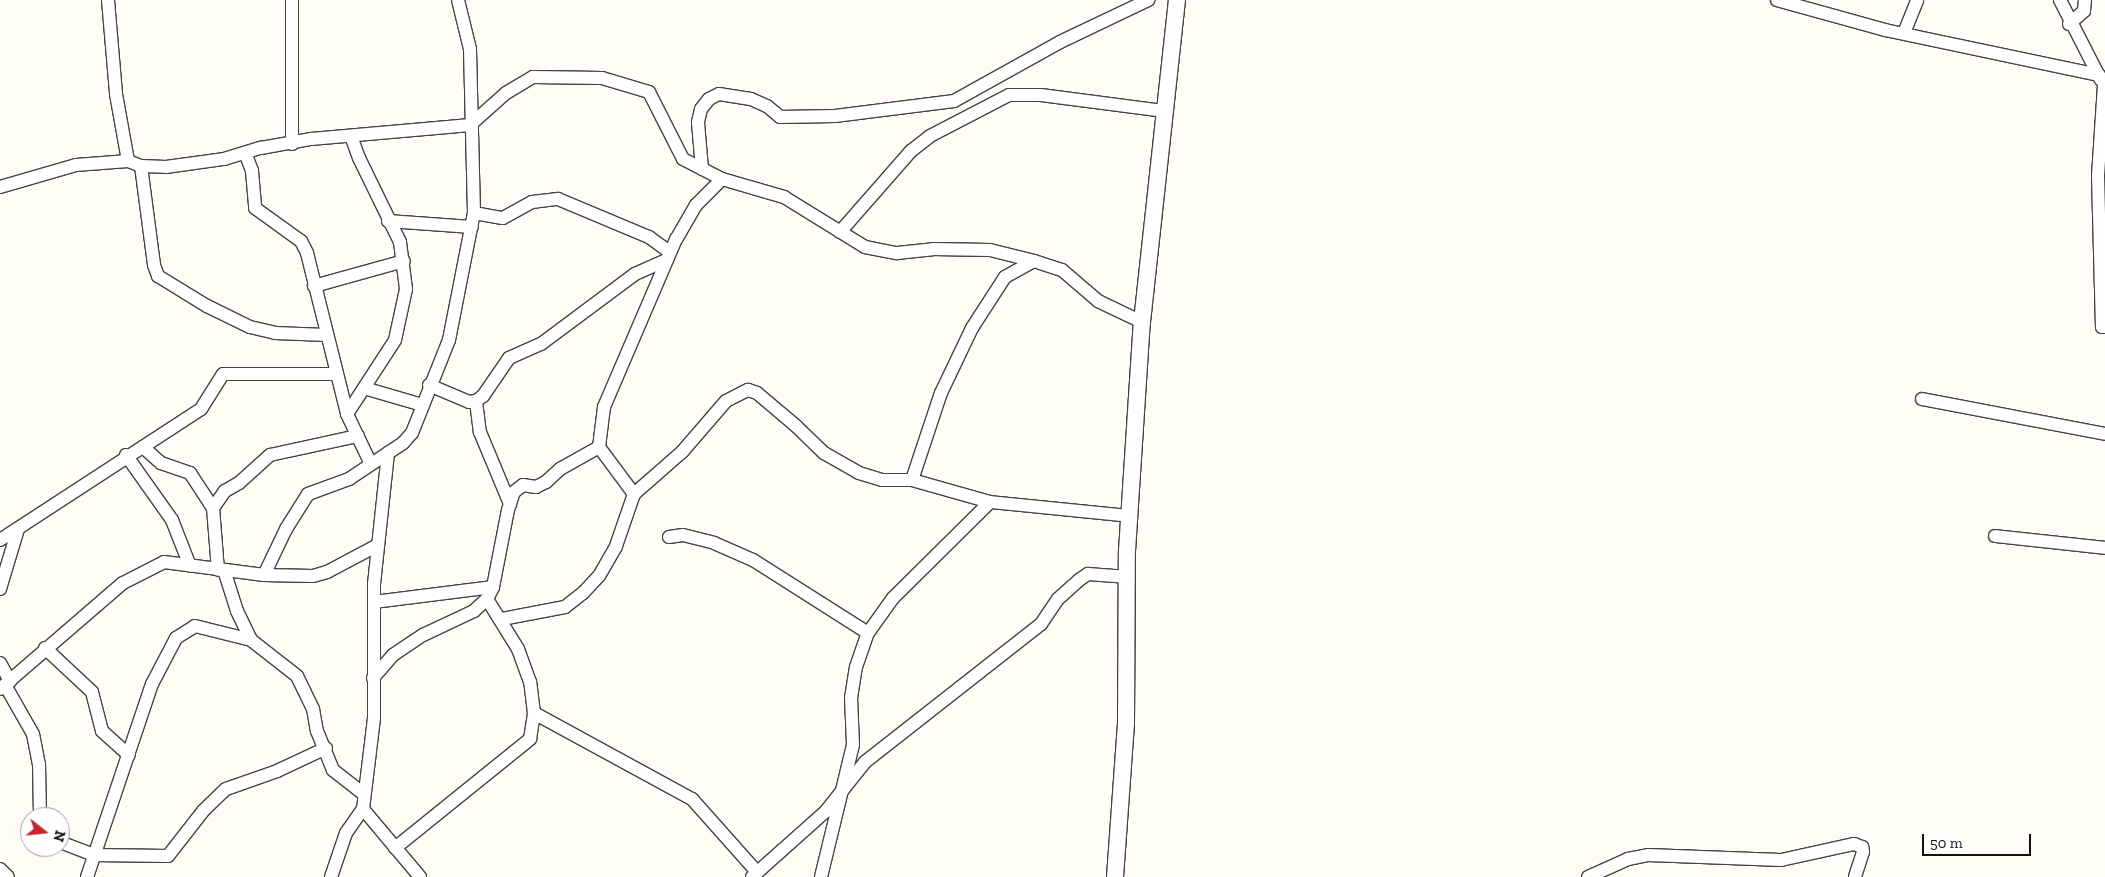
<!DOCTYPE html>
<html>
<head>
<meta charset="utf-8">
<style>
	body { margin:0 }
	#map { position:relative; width:2105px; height:877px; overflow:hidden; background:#fffdf5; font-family:"Zilla Slab",serif }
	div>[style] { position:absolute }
	.roads { filter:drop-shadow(1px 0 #444) drop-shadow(-1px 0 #444) drop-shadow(0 1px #444) drop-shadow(0 -1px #444) }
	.minor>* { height:12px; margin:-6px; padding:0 6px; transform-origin:6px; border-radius:6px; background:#fff }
	.tertiary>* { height:16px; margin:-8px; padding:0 8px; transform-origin:8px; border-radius:8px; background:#fff }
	span { translate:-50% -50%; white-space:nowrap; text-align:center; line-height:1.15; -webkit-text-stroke:5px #fff; paint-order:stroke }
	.north { position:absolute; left:20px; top:807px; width:50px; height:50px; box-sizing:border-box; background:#fff; border:1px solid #a0a0a0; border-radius:50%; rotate:106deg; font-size:14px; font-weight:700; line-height:20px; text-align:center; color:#111 }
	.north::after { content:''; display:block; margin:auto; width:18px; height:22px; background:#c4262e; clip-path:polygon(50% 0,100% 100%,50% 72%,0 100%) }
	.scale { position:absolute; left:1922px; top:834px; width:109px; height:22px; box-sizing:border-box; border:2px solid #111; border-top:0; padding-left:6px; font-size:15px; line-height:18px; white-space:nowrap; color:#111; -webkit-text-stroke:4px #fff; paint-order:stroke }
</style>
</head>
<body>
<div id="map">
	<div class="roads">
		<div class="minor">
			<i style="left:108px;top:0;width:94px;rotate:85.1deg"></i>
			<i style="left:116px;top:94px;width:68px;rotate:79.8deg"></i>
			<i style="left:1777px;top:0;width:112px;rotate:15.5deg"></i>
			<i style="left:1885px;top:30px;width:219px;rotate:11.9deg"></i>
			<i style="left:2060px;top:0;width:90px;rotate:62.9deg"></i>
			<i style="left:2069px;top:24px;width:20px;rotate:-41deg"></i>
			<i style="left:2084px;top:11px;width:11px;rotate:-85deg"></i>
			<i style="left:1904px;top:33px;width:35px;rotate:-68deg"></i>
			<i style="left:2104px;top:85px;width:91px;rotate:93.8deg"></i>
			<i style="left:2098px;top:176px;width:151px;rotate:88.5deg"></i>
			<i style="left:2102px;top:327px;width:3px"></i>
			<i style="left:292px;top:144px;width:144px;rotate:-90deg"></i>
			<i style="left:246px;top:155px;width:17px;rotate:69deg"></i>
			<i style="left:252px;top:171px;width:37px;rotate:85deg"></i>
			<i style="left:255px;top:208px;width:57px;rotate:35.7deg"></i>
			<i style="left:301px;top:241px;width:13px;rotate:63deg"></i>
			<i style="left:307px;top:253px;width:166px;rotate:76deg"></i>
			<i style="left:347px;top:414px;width:55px;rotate:64.4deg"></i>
			<i style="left:141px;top:166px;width:100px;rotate:82.5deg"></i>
			<i style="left:154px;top:265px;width:12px;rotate:70deg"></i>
			<i style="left:158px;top:276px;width:57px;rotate:31.5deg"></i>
			<i style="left:207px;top:306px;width:48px;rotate:26deg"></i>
			<i style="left:250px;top:327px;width:26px;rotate:13deg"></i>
			<i style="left:275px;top:333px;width:52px;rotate:2.2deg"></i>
			<i style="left:702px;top:169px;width:47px;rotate:-94.9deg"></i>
			<i style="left:698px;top:122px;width:13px;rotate:-77deg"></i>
			<i style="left:701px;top:109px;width:13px;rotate:-51deg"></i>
			<i style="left:709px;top:99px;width:11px;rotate:-27deg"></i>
			<i style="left:719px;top:94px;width:32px;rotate:9deg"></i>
			<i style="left:751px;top:99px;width:17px;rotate:24deg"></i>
			<i style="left:767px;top:106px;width:17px;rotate:40deg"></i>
			<i style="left:780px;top:117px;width:55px;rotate:-1deg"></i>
			<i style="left:835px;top:116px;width:120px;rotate:-7.2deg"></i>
			<i style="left:954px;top:101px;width:121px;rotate:-29.1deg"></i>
			<i style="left:1060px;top:42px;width:98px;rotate:-25.5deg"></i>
			<i style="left:722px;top:179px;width:37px;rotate:135deg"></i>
			<i style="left:696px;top:205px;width:39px;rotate:120deg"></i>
			<i style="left:676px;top:239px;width:183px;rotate:113.2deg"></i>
			<i style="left:604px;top:407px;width:40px;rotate:97.1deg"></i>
			<i style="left:599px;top:447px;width:59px;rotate:53.3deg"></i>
			<i style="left:634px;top:494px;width:64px;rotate:-41.2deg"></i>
			<i style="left:682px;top:452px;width:67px;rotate:-49.2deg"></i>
			<i style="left:726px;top:401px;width:25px;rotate:-27deg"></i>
			<i style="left:748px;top:390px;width:9px;rotate:18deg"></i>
			<i style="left:757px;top:393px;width:51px;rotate:40.2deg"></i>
			<i style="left:796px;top:426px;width:39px;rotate:44deg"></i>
			<i style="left:824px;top:453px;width:40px;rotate:29.7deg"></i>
			<i style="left:859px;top:473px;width:24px;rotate:17deg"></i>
			<i style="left:882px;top:480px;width:30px"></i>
			<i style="left:912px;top:480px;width:81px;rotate:15.8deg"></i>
			<i style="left:0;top:187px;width:79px;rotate:-16.1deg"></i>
			<i style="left:76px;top:165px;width:52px;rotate:-4.4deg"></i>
			<i style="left:128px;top:161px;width:14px;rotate:21deg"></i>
			<i style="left:141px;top:166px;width:25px;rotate:2deg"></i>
			<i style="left:166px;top:167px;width:59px;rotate:-7.9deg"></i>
			<i style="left:224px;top:159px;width:39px;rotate:-17deg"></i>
			<i style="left:261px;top:148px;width:51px;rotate:-10.2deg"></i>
			<i style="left:311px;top:139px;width:160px;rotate:-5deg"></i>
			<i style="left:470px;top:125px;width:48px;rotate:-41.6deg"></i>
			<i style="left:506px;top:93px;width:31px;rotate:-31deg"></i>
			<i style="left:533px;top:77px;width:69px;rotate:0.8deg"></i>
			<i style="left:602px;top:78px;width:49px;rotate:16.6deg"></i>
			<i style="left:649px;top:92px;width:75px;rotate:63.1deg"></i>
			<i style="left:683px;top:159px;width:44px;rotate:27.1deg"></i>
			<i style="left:722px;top:179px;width:65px;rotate:16.2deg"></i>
			<i style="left:784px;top:197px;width:95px;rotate:31.7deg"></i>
			<i style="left:865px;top:247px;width:33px;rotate:11deg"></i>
			<i style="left:897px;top:253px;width:36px;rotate:-6deg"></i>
			<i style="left:933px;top:249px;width:57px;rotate:1deg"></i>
			<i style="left:990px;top:250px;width:45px;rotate:14deg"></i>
			<i style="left:1034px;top:261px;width:29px;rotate:18deg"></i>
			<i style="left:1062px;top:270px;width:48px;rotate:40.7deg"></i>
			<i style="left:1098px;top:301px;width:49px;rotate:25.5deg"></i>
			<i style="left:474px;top:213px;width:29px;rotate:10deg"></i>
			<i style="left:503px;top:218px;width:33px;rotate:-29deg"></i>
			<i style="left:532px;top:202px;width:26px;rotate:-7deg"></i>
			<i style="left:558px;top:199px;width:99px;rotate:22.7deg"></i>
			<i style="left:649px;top:237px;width:26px;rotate:36deg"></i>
			<i style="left:388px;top:221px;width:84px;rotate:4.1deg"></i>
			<i style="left:840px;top:232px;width:108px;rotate:-48.8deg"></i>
			<i style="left:911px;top:151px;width:24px;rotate:-38deg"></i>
			<i style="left:930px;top:136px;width:89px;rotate:-27.4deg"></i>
			<i style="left:1009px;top:95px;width:32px"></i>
			<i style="left:1041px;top:95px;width:125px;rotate:7.4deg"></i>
			<i style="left:314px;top:286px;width:93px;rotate:-15.5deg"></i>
			<i style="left:429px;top:385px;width:43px;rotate:23deg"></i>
			<i style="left:469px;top:402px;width:7px;rotate:-8deg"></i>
			<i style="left:476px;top:401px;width:9px;rotate:-36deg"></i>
			<i style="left:483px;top:396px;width:46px;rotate:-55.6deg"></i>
			<i style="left:509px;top:358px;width:35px;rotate:-24deg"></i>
			<i style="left:541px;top:344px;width:117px;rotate:-36.7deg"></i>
			<i style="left:635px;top:274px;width:35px;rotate:-24deg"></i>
			<i style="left:364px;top:388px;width:60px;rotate:16.3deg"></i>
			<i style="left:1922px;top:399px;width:186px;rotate:10.8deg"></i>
			<i style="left:476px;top:401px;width:31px;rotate:83deg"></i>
			<i style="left:480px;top:432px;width:78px;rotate:67.4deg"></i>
			<i style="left:347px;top:414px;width:88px;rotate:-57deg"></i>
			<i style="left:395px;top:340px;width:52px;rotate:-77.8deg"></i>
			<i style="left:406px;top:289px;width:47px;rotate:-97.3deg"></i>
			<i style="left:400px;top:242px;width:93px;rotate:-116deg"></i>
			<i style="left:359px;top:158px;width:23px;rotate:-110deg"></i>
			<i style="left:143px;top:447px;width:24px;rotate:42deg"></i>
			<i style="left:161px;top:463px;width:31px;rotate:19deg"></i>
			<i style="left:190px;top:473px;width:42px;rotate:56.7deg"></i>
			<i style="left:213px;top:508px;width:62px;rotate:85.4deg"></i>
			<i style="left:126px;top:455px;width:80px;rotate:54.7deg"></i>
			<i style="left:172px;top:520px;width:49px;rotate:68.6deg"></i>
			<i style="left:912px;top:480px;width:92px;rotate:-71.6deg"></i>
			<i style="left:941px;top:393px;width:72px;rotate:-64.5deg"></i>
			<i style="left:972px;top:328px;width:61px;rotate:-57.1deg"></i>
			<i style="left:1005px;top:277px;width:33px;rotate:-29deg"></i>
			<i style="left:213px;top:508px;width:21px;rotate:-55deg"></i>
			<i style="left:225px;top:491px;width:16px;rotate:-30deg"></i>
			<i style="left:239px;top:483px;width:42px;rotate:-42.1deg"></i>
			<i style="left:270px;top:455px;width:90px;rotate:-12.2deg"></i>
			<i style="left:1995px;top:536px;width:111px;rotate:6.2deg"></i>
			<i style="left:669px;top:537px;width:14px;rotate:-8deg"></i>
			<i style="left:683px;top:535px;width:32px;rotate:14deg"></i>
			<i style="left:714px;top:543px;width:43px;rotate:23.6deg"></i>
			<i style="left:753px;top:560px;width:136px;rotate:32.4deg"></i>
			<i style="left:0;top:540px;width:240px;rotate:-33.1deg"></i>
			<i style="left:201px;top:409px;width:41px;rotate:-57.8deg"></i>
			<i style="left:223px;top:374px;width:114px"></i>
			<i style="left:224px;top:570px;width:43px;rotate:72.4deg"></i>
			<i style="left:237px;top:611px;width:32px;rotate:64deg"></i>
			<i style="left:251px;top:640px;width:58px;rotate:38deg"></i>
			<i style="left:297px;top:676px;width:37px;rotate:64deg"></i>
			<i style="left:313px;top:709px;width:22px;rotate:80deg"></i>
			<i style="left:317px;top:731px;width:42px;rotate:67.7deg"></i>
			<i style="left:333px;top:770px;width:39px;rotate:38deg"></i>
			<i style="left:264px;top:575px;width:49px;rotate:1.2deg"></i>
			<i style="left:313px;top:576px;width:15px;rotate:-16deg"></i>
			<i style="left:327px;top:572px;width:58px;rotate:-27.9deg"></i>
			<i style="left:0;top:589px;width:63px;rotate:-73.3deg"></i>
			<i style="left:374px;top:602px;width:120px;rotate:-7.2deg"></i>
			<i style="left:502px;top:619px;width:64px;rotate:-10.8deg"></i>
			<i style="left:565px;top:607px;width:23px;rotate:-38deg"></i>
			<i style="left:583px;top:593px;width:23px;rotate:-47deg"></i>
			<i style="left:599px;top:576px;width:34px;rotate:-60deg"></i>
			<i style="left:616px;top:546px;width:55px;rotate:-70.9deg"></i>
			<i style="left:45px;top:648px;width:64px;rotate:43.1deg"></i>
			<i style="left:92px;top:692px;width:40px;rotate:75.6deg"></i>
			<i style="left:102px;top:731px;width:36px;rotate:42deg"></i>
			<i style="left:0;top:663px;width:21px;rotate:61deg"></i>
			<i style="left:373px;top:678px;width:30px;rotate:-49deg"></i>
			<i style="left:393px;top:655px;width:36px;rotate:-34deg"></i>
			<i style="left:423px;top:635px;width:56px;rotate:-25.2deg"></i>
			<i style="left:474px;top:611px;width:18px;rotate:-43deg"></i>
			<i style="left:487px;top:599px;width:13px;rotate:-63deg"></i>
			<i style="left:493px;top:587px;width:78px;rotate:-79deg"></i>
			<i style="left:508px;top:510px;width:19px;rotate:-72deg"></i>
			<i style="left:514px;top:492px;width:11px;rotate:-38deg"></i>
			<i style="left:523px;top:485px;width:13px;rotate:9deg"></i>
			<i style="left:536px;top:487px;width:11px;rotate:-27deg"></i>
			<i style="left:546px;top:482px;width:19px;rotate:-43deg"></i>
			<i style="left:560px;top:469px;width:45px;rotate:-29.4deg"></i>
			<i style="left:5px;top:685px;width:56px;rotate:60.3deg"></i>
			<i style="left:33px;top:734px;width:31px;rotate:79deg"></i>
			<i style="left:39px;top:764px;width:53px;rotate:88.9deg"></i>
			<i style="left:0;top:689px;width:162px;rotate:-40.8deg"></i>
			<i style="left:123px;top:583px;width:46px;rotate:-27.1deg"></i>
			<i style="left:164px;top:562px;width:101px;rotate:7.4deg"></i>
			<i style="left:264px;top:575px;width:51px;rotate:-64.4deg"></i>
			<i style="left:286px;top:529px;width:41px;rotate:-57.8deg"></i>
			<i style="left:308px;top:494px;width:44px;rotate:-20.1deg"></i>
			<i style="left:349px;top:479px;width:65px;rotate:-33.7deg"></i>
			<i style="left:403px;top:443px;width:13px;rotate:-48deg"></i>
			<i style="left:412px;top:433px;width:100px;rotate:-68.3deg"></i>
			<i style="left:449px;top:340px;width:129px;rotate:-78.9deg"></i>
			<i style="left:474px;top:213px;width:164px;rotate:-91.4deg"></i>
			<i style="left:470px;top:49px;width:50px;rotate:-103.8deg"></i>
			<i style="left:534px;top:713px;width:180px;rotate:28.6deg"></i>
			<i style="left:692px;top:799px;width:98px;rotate:48.3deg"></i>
			<i style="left:363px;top:809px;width:89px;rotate:50deg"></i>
			<i style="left:60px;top:842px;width:36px;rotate:21deg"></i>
			<i style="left:94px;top:855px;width:74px;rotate:0.8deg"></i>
			<i style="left:168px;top:856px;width:58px;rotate:-52deg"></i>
			<i style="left:204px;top:810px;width:30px;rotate:-44deg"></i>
			<i style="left:226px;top:789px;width:54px;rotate:-19.4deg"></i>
			<i style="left:277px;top:771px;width:54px;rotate:-25.1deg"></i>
			<i style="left:395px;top:848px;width:174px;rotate:-38.9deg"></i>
			<i style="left:530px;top:739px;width:26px;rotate:-81deg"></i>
			<i style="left:534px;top:713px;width:31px;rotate:-97deg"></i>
			<i style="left:530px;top:682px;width:35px;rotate:-110deg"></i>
			<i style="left:518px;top:649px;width:59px;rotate:-121.8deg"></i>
			<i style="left:0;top:869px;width:11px;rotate:45deg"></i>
			<i style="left:87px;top:877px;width:204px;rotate:-71.4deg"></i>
			<i style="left:152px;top:684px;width:52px;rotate:-62.4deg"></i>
			<i style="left:176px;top:638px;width:22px;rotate:-32deg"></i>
			<i style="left:195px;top:626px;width:58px;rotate:14deg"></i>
			<i style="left:331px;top:877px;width:46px;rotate:-71.2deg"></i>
			<i style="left:346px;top:833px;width:29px;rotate:-55deg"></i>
			<i style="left:363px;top:809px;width:92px;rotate:-83.1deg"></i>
			<i style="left:374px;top:718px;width:134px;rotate:-90deg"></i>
			<i style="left:374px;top:584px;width:132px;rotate:-83.9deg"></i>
			<i style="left:752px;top:877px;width:99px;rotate:-41.7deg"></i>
			<i style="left:826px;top:811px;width:63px;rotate:-51.5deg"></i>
			<i style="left:865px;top:762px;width:224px;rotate:-38.1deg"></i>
			<i style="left:1041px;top:624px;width:30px;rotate:-56deg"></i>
			<i style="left:1058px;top:599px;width:28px;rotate:-42deg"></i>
			<i style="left:1079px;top:580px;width:11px;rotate:-34deg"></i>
			<i style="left:1088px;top:574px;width:40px;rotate:4.3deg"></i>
			<i style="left:821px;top:877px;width:136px;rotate:-76.4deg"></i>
			<i style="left:853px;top:745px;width:47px;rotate:-92.4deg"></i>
			<i style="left:851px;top:698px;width:31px;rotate:-81deg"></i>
			<i style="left:856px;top:667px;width:36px;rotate:-71deg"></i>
			<i style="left:868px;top:633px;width:43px;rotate:-54.5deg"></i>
			<i style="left:893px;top:598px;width:136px;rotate:-44.7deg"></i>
			<i style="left:990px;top:502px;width:141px;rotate:5.7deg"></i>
			<i style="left:1588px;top:877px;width:44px;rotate:-24.2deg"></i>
			<i style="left:1628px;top:859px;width:20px;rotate:-11deg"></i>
			<i style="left:1648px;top:855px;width:133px;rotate:2.2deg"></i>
			<i style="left:1781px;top:860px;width:75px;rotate:-12.4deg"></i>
			<i style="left:1854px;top:844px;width:9px;rotate:21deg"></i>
			<i style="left:1862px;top:847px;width:5px;rotate:79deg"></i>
			<i style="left:1863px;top:852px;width:26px;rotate:108deg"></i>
		</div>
		<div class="tertiary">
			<i style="left:1115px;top:877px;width:154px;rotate:-85.9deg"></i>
			<i style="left:1126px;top:723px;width:172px;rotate:-89.7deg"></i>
			<i style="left:1127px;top:551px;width:229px;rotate:-86.3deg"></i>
			<i style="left:1142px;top:322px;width:324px;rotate:-83.8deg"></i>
		</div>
	</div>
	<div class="north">N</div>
	<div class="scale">50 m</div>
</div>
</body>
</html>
